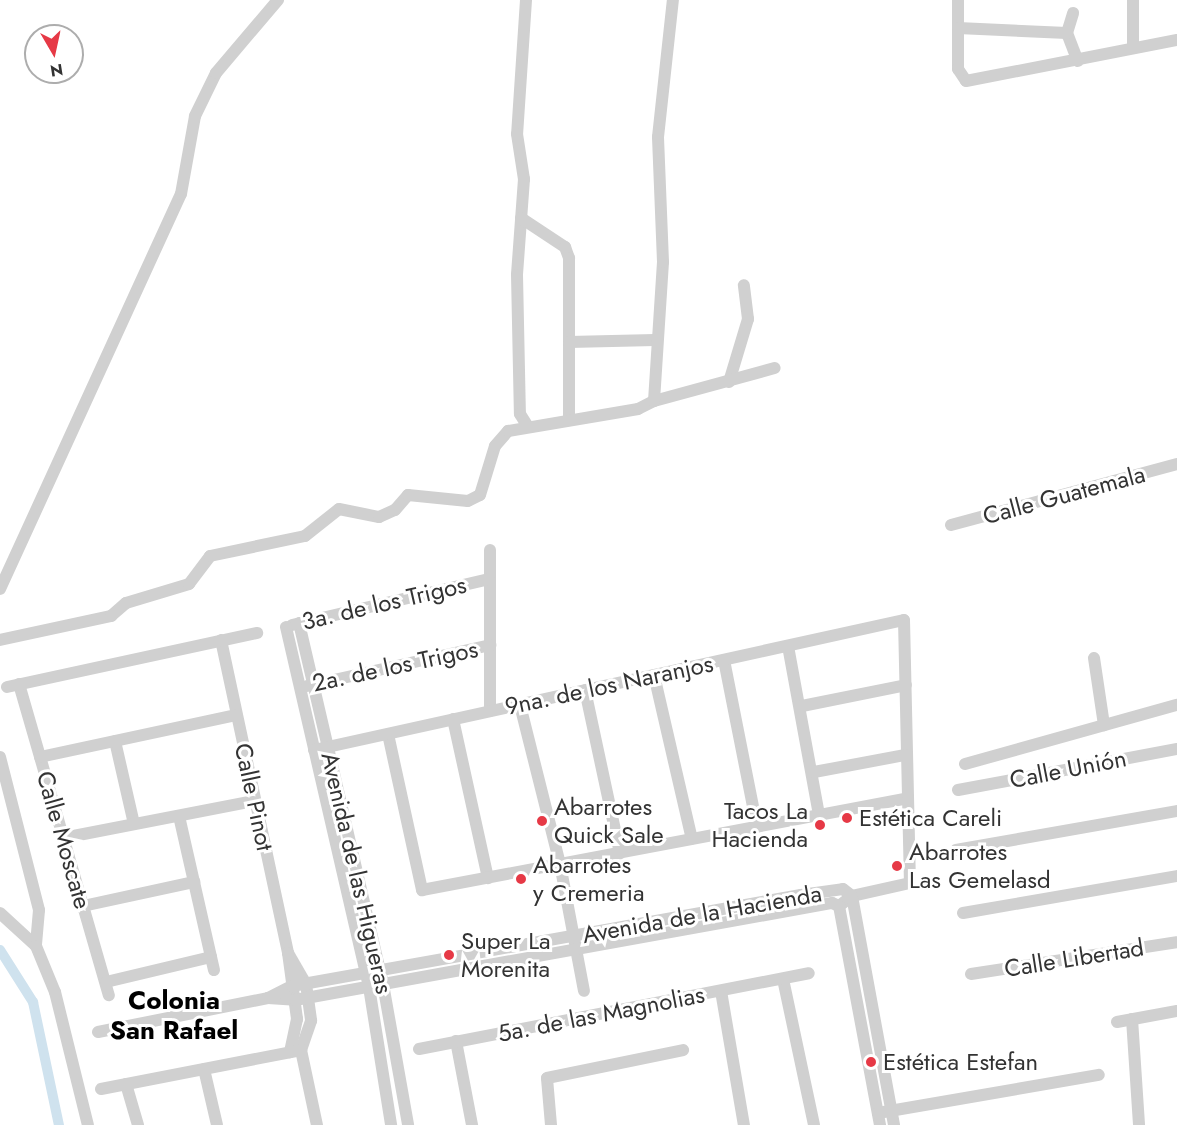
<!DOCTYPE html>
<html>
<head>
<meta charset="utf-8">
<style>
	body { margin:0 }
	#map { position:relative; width:1177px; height:1125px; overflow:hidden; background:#fff; font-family:Jost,sans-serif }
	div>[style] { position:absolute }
	.canal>* { height:10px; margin:-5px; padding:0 5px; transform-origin:5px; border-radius:5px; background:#cfe2ee }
	.street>* { height:12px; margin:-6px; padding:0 6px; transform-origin:6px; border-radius:6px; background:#d0d0d0 }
	.dots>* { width:16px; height:16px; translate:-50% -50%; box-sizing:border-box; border:3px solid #fff; border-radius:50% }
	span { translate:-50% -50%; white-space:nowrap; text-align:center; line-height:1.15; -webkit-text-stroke:6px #fff; paint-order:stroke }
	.street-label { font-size:24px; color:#333 }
	.poi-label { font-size:24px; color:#333 }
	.left { translate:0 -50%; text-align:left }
	.right { translate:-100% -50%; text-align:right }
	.neighbourhood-label { font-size:26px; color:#000; font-weight:700 }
	.north { position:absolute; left:24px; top:24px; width:60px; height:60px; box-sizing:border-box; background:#fff; border:2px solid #adadad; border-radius:50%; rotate:171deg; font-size:16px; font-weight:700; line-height:24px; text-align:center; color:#333 }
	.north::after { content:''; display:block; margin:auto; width:21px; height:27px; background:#e63946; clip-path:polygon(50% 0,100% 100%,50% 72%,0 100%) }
</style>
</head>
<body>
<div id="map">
	<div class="canal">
		<i style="left:0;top:950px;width:62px;rotate:57.6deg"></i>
		<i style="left:33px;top:1002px;width:126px;rotate:78.1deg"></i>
	</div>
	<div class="street">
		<i style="left:526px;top:0;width:134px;rotate:93.8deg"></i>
		<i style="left:517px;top:134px;width:46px;rotate:81.2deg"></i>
		<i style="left:524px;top:179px;width:96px;rotate:94.2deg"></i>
		<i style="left:517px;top:275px;width:139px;rotate:88.8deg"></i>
		<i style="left:520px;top:414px;width:13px;rotate:58deg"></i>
		<i style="left:958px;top:0;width:69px;rotate:90deg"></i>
		<i style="left:958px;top:69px;width:14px;rotate:56deg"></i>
		<i style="left:966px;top:81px;width:215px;rotate:-11deg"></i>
		<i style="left:1133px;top:0;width:48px;rotate:90deg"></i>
		<i style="left:958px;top:28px;width:109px;rotate:2.6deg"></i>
		<i style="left:1067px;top:33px;width:30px;rotate:69deg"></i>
		<i style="left:1067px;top:33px;width:21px;rotate:-73deg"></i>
		<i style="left:521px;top:218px;width:53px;rotate:33.4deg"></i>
		<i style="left:565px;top:247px;width:12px;rotate:70deg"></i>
		<i style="left:569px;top:258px;width:161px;rotate:90deg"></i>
		<i style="left:569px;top:342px;width:86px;rotate:-1.3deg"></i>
		<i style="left:729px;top:382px;width:66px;rotate:-73.2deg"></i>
		<i style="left:748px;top:319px;width:34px;rotate:-97deg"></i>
		<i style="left:654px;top:401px;width:125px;rotate:-15.3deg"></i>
		<i style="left:951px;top:525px;width:234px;rotate:-15.1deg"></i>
		<i style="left:490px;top:550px;width:161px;rotate:90deg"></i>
		<i style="left:0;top:589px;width:434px;rotate:-65.4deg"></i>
		<i style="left:181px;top:194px;width:79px;rotate:-79.8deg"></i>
		<i style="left:195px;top:116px;width:48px;rotate:-64deg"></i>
		<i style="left:216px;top:73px;width:96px;rotate:-49.7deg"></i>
		<i style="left:299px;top:623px;width:371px;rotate:76.9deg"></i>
		<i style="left:383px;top:984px;width:143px;rotate:79.9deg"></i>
		<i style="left:292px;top:625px;width:202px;rotate:-13.1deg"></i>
		<i style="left:286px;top:627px;width:369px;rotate:77deg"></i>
		<i style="left:369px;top:987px;width:140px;rotate:80.9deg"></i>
		<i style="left:0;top:640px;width:114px;rotate:-12.2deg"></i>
		<i style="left:111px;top:616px;width:20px;rotate:-41deg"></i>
		<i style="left:126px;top:603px;width:66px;rotate:-16.8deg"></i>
		<i style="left:189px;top:584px;width:35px;rotate:-53deg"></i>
		<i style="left:210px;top:556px;width:97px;rotate:-11.9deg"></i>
		<i style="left:305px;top:536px;width:43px;rotate:-38.5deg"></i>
		<i style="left:339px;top:509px;width:41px;rotate:11.3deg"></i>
		<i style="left:379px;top:517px;width:17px;rotate:-24deg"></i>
		<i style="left:395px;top:510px;width:20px;rotate:-49deg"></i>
		<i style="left:408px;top:495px;width:60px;rotate:5.7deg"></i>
		<i style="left:468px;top:501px;width:13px;rotate:-27deg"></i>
		<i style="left:480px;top:495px;width:51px;rotate:-73deg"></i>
		<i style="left:495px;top:446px;width:20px;rotate:-49deg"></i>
		<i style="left:508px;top:431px;width:132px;rotate:-9.6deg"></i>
		<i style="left:638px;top:409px;width:18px;rotate:-27deg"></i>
		<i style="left:654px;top:401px;width:139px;rotate:-86.3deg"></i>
		<i style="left:663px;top:262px;width:125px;rotate:-92.3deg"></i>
		<i style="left:658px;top:137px;width:138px;rotate:-83.8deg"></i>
		<i style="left:221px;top:640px;width:320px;rotate:77.9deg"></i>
		<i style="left:288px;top:953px;width:67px;rotate:82.2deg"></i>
		<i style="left:297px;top:1019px;width:34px;rotate:102deg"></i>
		<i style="left:788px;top:646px;width:172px;rotate:79.6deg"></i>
		<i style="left:1094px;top:658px;width:68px;rotate:81.5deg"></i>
		<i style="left:724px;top:660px;width:170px;rotate:78.8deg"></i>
		<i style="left:654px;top:675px;width:168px;rotate:77deg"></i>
		<i style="left:19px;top:684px;width:324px;rotate:73.9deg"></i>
		<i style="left:307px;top:686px;width:188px;rotate:-12.6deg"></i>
		<i style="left:7px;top:687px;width:256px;rotate:-12.2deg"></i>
		<i style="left:585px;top:690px;width:167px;rotate:77.9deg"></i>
		<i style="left:520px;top:705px;width:164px;rotate:75.9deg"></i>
		<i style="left:560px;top:864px;width:129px;rotate:79.3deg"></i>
		<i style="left:802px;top:706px;width:106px;rotate:-11.4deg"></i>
		<i style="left:453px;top:719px;width:163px;rotate:77.6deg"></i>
		<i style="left:388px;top:734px;width:160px;rotate:77.7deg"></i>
		<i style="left:422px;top:890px;width:491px;rotate:-10.7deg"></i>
		<i style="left:115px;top:741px;width:85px;rotate:77.1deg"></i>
		<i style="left:314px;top:750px;width:604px;rotate:-12.43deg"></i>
		<i style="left:904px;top:620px;width:263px;rotate:88.7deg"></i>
		<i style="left:910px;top:883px;width:59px;rotate:167.4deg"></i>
		<i style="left:852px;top:896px;width:16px;rotate:142deg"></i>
		<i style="left:0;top:757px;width:158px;rotate:75.7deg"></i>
		<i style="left:39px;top:910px;width:36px;rotate:95deg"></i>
		<i style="left:40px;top:757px;width:200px;rotate:-12.1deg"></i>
		<i style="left:965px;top:764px;width:220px;rotate:-15.6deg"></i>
		<i style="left:814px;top:772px;width:93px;rotate:-10.6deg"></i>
		<i style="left:958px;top:790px;width:223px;rotate:-10.6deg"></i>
		<i style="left:179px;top:816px;width:158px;rotate:77.2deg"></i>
		<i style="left:63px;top:838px;width:195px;rotate:-11deg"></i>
		<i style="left:956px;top:850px;width:224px;rotate:-10deg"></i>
		<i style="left:852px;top:896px;width:233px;rotate:79.6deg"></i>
		<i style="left:83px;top:906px;width:114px;rotate:-12.2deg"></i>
		<i style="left:839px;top:906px;width:223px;rotate:79.4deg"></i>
		<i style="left:0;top:913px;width:49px;rotate:42.5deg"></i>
		<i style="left:36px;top:946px;width:50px;rotate:67.6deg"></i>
		<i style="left:55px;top:992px;width:137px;rotate:76.1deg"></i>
		<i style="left:963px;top:913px;width:217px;rotate:-9.8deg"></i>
		<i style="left:288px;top:953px;width:36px;rotate:60deg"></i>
		<i style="left:306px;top:984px;width:37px;rotate:82deg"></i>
		<i style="left:311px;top:1021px;width:31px;rotate:109deg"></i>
		<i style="left:301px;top:1050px;width:77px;rotate:78deg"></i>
		<i style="left:971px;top:974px;width:208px;rotate:-8.8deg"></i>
		<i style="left:783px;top:979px;width:149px;rotate:78deg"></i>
		<i style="left:106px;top:982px;width:108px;rotate:-13.4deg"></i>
		<i style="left:721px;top:991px;width:136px;rotate:80.3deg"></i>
		<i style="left:268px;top:998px;width:27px;rotate:4deg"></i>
		<i style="left:295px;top:1000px;width:546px;rotate:-10.24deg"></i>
		<i style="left:832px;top:903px;width:8px;rotate:23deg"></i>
		<i style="left:1132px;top:1019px;width:106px;rotate:86.2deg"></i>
		<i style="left:1117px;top:1022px;width:61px;rotate:-10.4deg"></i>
		<i style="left:98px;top:1032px;width:173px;rotate:-11.3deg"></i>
		<i style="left:268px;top:998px;width:27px;rotate:-27deg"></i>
		<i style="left:292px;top:986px;width:517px;rotate:-10.14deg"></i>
		<i style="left:801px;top:895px;width:42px;rotate:-8.1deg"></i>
		<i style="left:843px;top:889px;width:11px;rotate:38deg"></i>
		<i style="left:456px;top:1041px;width:86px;rotate:79.2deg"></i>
		<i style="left:419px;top:1049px;width:397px;rotate:-11deg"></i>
		<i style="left:204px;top:1069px;width:57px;rotate:76.9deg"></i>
		<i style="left:126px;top:1084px;width:43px;rotate:73.7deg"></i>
		<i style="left:101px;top:1089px;width:204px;rotate:-11deg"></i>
		<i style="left:878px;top:1113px;width:224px;rotate:-9.8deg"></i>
		<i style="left:551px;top:1125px;width:47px;rotate:-94.9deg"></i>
		<i style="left:547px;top:1078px;width:139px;rotate:-11.6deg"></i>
	</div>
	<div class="dots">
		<i style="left:847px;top:818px;background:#e63946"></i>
		<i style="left:542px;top:821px;background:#e63946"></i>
		<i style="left:820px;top:825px;background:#e63946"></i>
		<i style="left:897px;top:866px;background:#e63946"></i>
		<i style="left:521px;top:879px;background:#e63946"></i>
		<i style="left:449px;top:955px;background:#e63946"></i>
		<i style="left:871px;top:1062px;background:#e63946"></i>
	</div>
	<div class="street-label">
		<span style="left:1064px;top:495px;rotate:-15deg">Calle Guatemala</span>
		<span style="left:384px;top:603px;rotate:-13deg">3a. de los Trigos</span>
		<span style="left:395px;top:666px;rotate:-12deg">2a. de los Trigos</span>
		<span style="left:609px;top:685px;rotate:-12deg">9na. de los Naranjos</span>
		<span style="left:1068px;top:769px;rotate:-11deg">Calle Unión</span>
		<span style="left:254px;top:797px;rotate:78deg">Calle Pinot</span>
		<span style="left:64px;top:840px;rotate:74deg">Calle Moscate</span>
		<span style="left:357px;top:873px;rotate:77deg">Avenida de las Higueras</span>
		<span style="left:702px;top:914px;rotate:-10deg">Avenida de la Hacienda</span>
		<span style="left:1074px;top:958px;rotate:-9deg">Calle Libertad</span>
		<span style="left:601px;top:1014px;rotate:-11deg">5a. de las Magnolias</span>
	</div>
	<div class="poi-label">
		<span class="left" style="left:554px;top:821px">Abarrotes<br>Quick Sale</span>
		<span class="right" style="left:808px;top:825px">Tacos La<br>Hacienda</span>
		<span class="left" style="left:859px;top:818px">Estética Careli</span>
		<span class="left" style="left:909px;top:866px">Abarrotes<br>Las Gemelasd</span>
		<span class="left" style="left:533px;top:879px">Abarrotes<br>y Cremeria</span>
		<span class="left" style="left:461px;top:955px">Super La<br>Morenita</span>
		<span class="left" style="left:883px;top:1062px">Estética Estefan</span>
	</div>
	<div class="neighbourhood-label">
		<span style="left:174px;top:1016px">Colonia<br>San Rafael</span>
	</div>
	<div class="north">N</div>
</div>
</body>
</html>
